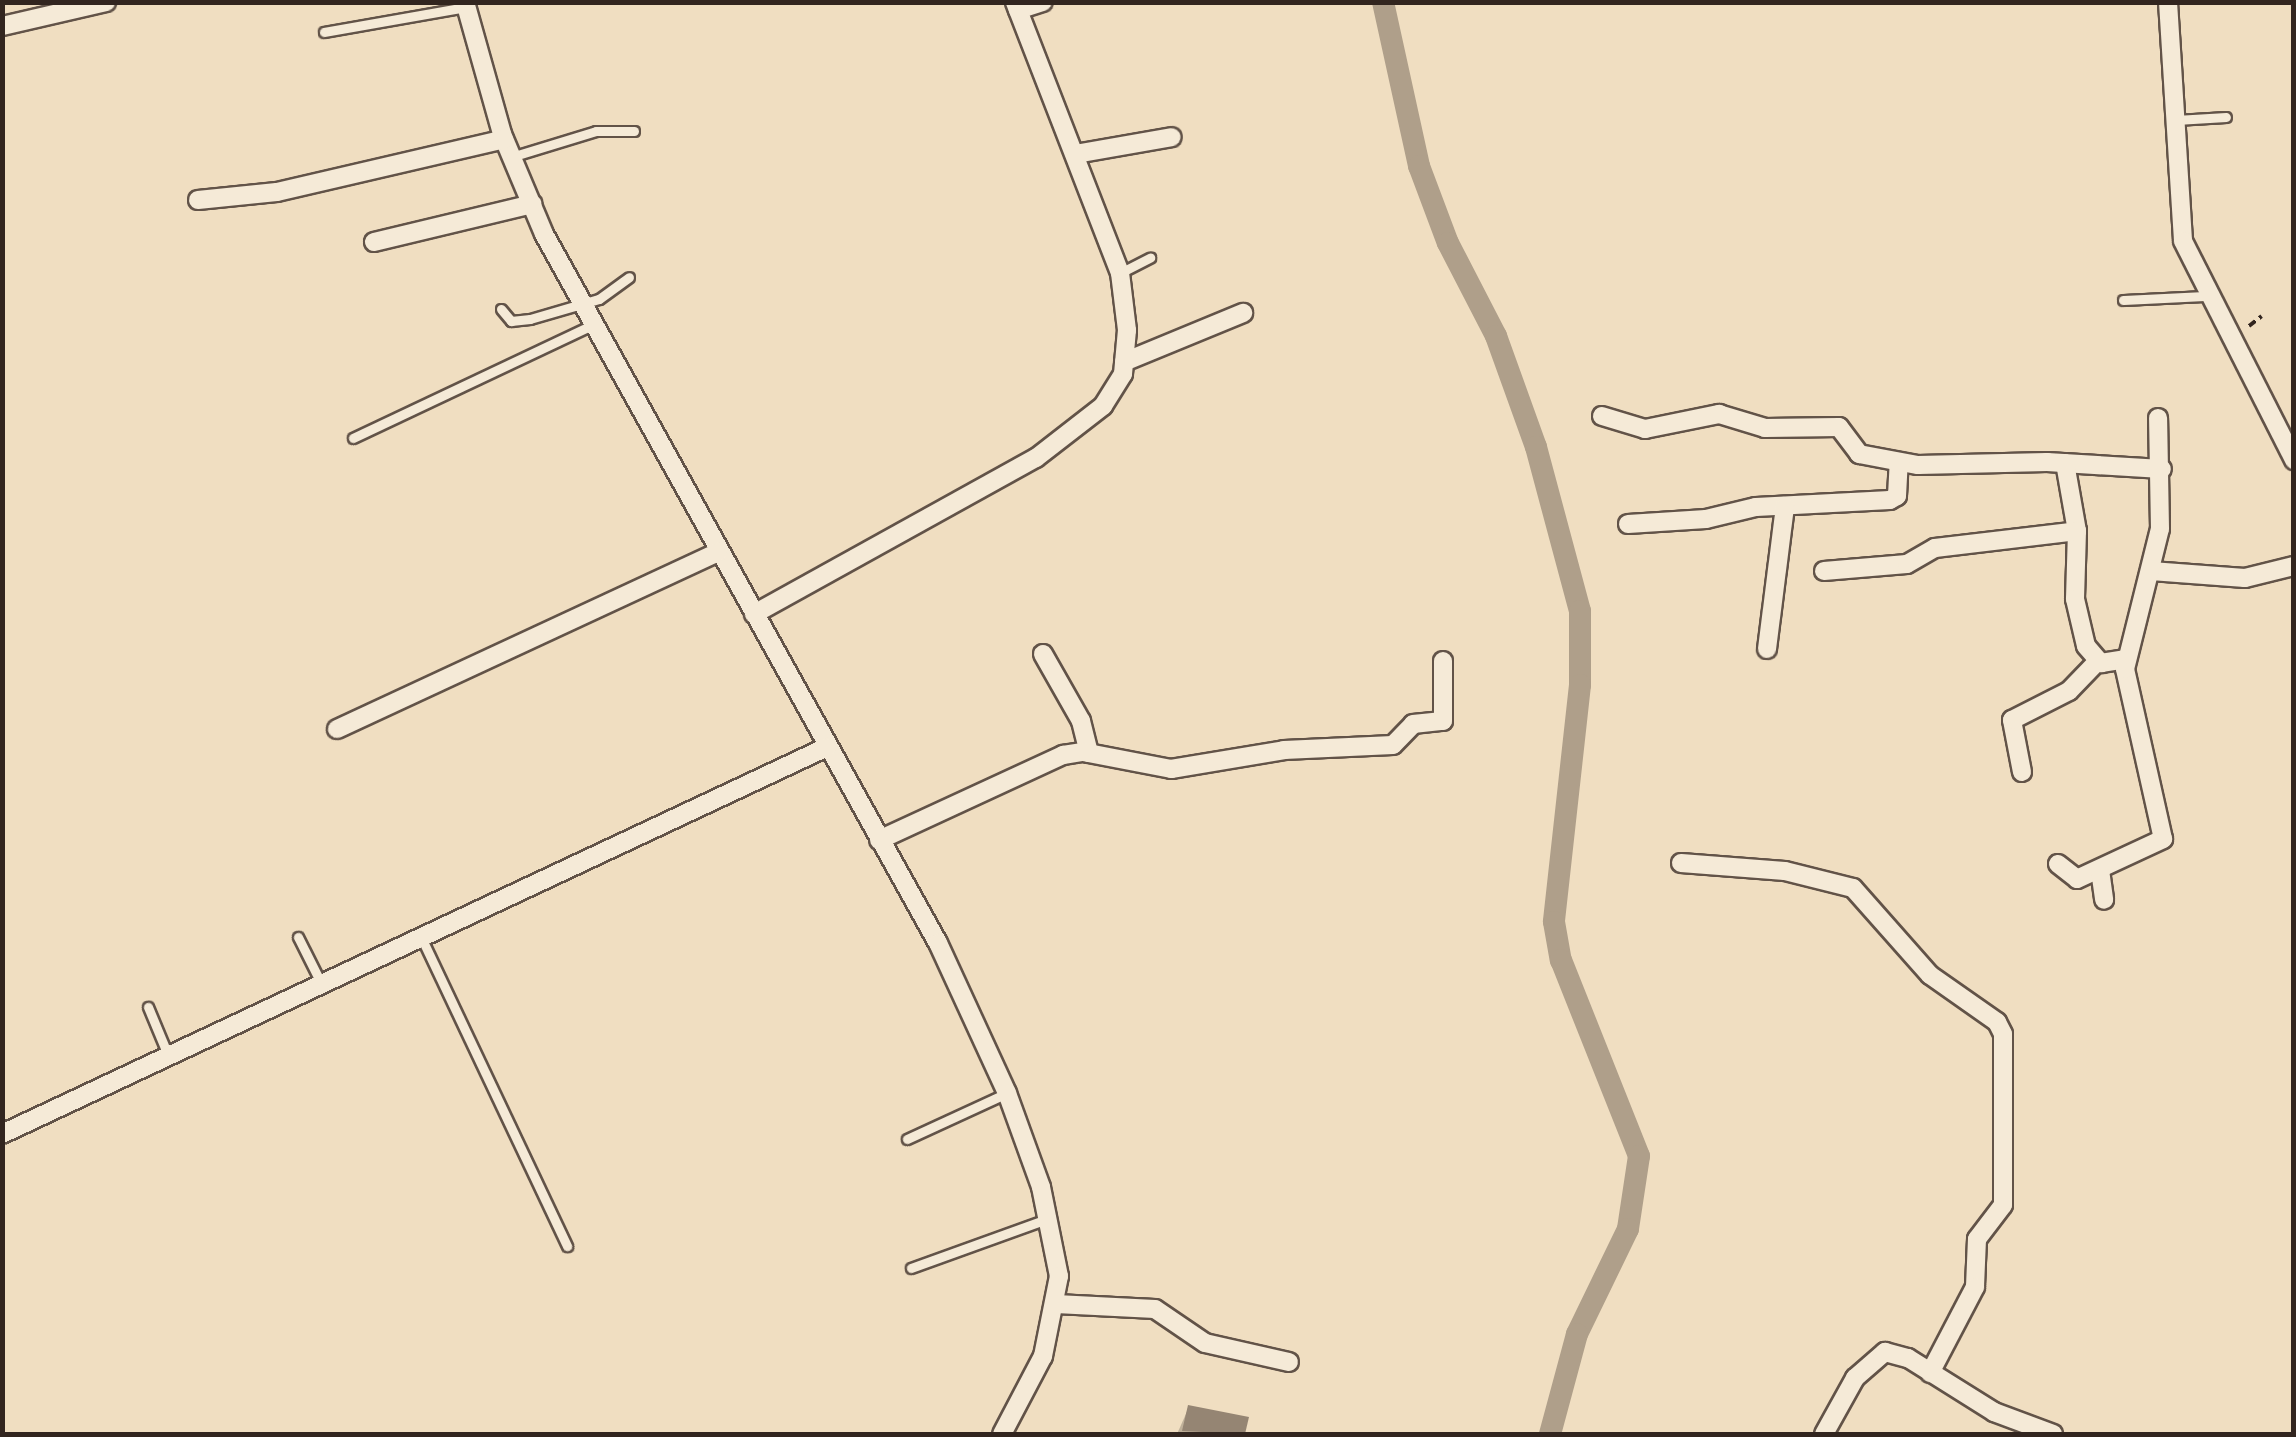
<!DOCTYPE html>
<html>
<head>
<meta charset="utf-8">
<style>
	body { margin:0 }
	#map { position:relative; width:2296px; height:1437px; overflow:hidden; background:#f0dec1; font-family:Alegreya,serif }
	div>[style] { position:absolute }
	.shadow>* { inset:0; background:#0003 }
	.canal>* { height:22px; margin:-11px; padding:0 11px; transform-origin:11px; border-radius:11px; background:#af9f8a }
	.building>* { inset:0; background:#958573 }
	.path>* { height:4px; margin-top:-2px; transform-origin:0; background:repeating-linear-gradient(90deg,#32251f 0 8px,transparent 0 13px) }
	.roads { filter:drop-shadow(2px 0 #625348) drop-shadow(-2px 0 #625348) drop-shadow(0 2px #625348) drop-shadow(0 -2px #625348) }
	.service>* { height:9px; margin:-4.5px; padding:0 4.5px; transform-origin:4.5px; border-radius:4.5px; background:#f5ead7 }
	.minor>* { height:18px; margin:-9px; padding:0 9px; transform-origin:9px; border-radius:9px; background:#f5ead7 }
	span { translate:-50% -50%; white-space:nowrap; text-align:center; line-height:1.15; -webkit-text-stroke:8px #f5ead7; paint-order:stroke }
	.frame { position:absolute; inset:0; border:5px solid #32251f; pointer-events:none }
</style>
</head>
<body>
<div id="map">
	<div class="shadow">
		<i style="clip-path:polygon(1189px 1407px,1246px 1419px,1243px 1434px,1177px 1434px)"></i>
	</div>
	<div class="canal">
		<i style="left:1383px;top:2px;width:168px;rotate:77.6deg"></i>
		<i style="left:1419px;top:166px;width:82px;rotate:69.4deg"></i>
		<i style="left:1448px;top:243px;width:105px;rotate:62.7deg"></i>
		<i style="left:1496px;top:336px;width:118px;rotate:70.2deg"></i>
		<i style="left:1536px;top:447px;width:170px;rotate:75deg"></i>
		<i style="left:1580px;top:611px;width:74px;rotate:90deg"></i>
		<i style="left:1580px;top:685px;width:238px;rotate:96.3deg"></i>
		<i style="left:1554px;top:922px;width:39px;rotate:80deg"></i>
		<i style="left:1561px;top:960px;width:211px;rotate:68.3deg"></i>
		<i style="left:1639px;top:1156px;width:74px;rotate:98.6deg"></i>
		<i style="left:1628px;top:1229px;width:117px;rotate:115.9deg"></i>
		<i style="left:1577px;top:1334px;width:104px;rotate:105.1deg"></i>
	</div>
	<div class="building">
		<i style="clip-path:polygon(1188px 1405px,1249px 1417px,1245px 1434px,1182px 1431px)"></i>
	</div>
	<div class="path">
		<i style="left:2249px;top:326px;width:16px;rotate:-38deg"></i>
	</div>
	<div class="roads">
		<div class="service">
			<i style="left:324px;top:32px;width:144px;rotate:-10deg"></i>
			<i style="left:2176px;top:120px;width:50px;rotate:-3.4deg"></i>
			<i style="left:511px;top:157px;width:89px;rotate:-17deg"></i>
			<i style="left:596px;top:131px;width:38px"></i>
			<i style="left:1120px;top:273px;width:34px;rotate:-27deg"></i>
			<i style="left:2123px;top:300px;width:82px;rotate:-2.8deg"></i>
			<i style="left:501px;top:309px;width:16px;rotate:50deg"></i>
			<i style="left:511px;top:321px;width:19px;rotate:-6deg"></i>
			<i style="left:530px;top:319px;width:72px;rotate:-16.2deg"></i>
			<i style="left:599px;top:299px;width:37px;rotate:-36deg"></i>
			<i style="left:353px;top:438px;width:262px;rotate:-25.3deg"></i>
			<i style="left:298px;top:937px;width:54px;rotate:63.4deg"></i>
			<i style="left:421px;top:937px;width:342px;rotate:64.7deg"></i>
			<i style="left:148px;top:1007px;width:52px;rotate:67.4deg"></i>
			<i style="left:907px;top:1139px;width:110px;rotate:-24.7deg"></i>
			<i style="left:911px;top:1268px;width:145px;rotate:-19.8deg"></i>
		</div>
		<div class="minor">
			<i style="left:465px;top:2px;width:137px;rotate:74.3deg"></i>
			<i style="left:502px;top:134px;width:108px;rotate:67.2deg"></i>
			<i style="left:544px;top:234px;width:811px;rotate:60.94deg"></i>
			<i style="left:938px;top:943px;width:165px;rotate:65.3deg"></i>
			<i style="left:1007px;top:1093px;width:100px;rotate:70.1deg"></i>
			<i style="left:1041px;top:1187px;width:91px;rotate:78.6deg"></i>
			<i style="left:1059px;top:1276px;width:82px;rotate:101.3deg"></i>
			<i style="left:1043px;top:1356px;width:88px;rotate:117.7deg"></i>
			<i style="left:2168px;top:2px;width:239px;rotate:86.4deg"></i>
			<i style="left:2183px;top:241px;width:246px;rotate:63.1deg"></i>
			<i style="left:1018px;top:10px;width:26px;rotate:-18deg"></i>
			<i style="left:2px;top:26px;width:107px;rotate:-13deg"></i>
			<i style="left:1075px;top:154px;width:98px;rotate:-9.9deg"></i>
			<i style="left:198px;top:200px;width:79px;rotate:-5.8deg"></i>
			<i style="left:277px;top:192px;width:233px;rotate:-13.1deg"></i>
			<i style="left:374px;top:242px;width:163px;rotate:-13.5deg"></i>
			<i style="left:1124px;top:362px;width:129px;rotate:-22.4deg"></i>
			<i style="left:1602px;top:416px;width:45px;rotate:16.8deg"></i>
			<i style="left:1645px;top:429px;width:76px;rotate:-11.5deg"></i>
			<i style="left:1719px;top:414px;width:48px;rotate:16.9deg"></i>
			<i style="left:1765px;top:428px;width:74px;rotate:-0.8deg"></i>
			<i style="left:1839px;top:427px;width:34px;rotate:53deg"></i>
			<i style="left:1859px;top:454px;width:60px;rotate:10.6deg"></i>
			<i style="left:1918px;top:465px;width:129px;rotate:-1.3deg"></i>
			<i style="left:2047px;top:462px;width:115px;rotate:3.5deg"></i>
			<i style="left:2065px;top:463px;width:69px;rotate:80deg"></i>
			<i style="left:2077px;top:531px;width:68px;rotate:91.7deg"></i>
			<i style="left:2075px;top:599px;width:48px;rotate:76.8deg"></i>
			<i style="left:2086px;top:646px;width:23px;rotate:49deg"></i>
			<i style="left:2101px;top:663px;width:24px;rotate:-9deg"></i>
			<i style="left:1628px;top:524px;width:78px;rotate:-3.7deg"></i>
			<i style="left:1706px;top:519px;width:51px;rotate:-13.5deg"></i>
			<i style="left:1756px;top:507px;width:134px;rotate:-3deg"></i>
			<i style="left:1890px;top:500px;width:8px;rotate:-30deg"></i>
			<i style="left:1897px;top:496px;width:33px;rotate:-87deg"></i>
			<i style="left:1824px;top:571px;width:83px;rotate:-4.8deg"></i>
			<i style="left:1907px;top:564px;width:32px;rotate:-30deg"></i>
			<i style="left:1935px;top:548px;width:143px;rotate:-6.8deg"></i>
			<i style="left:2151px;top:571px;width:94px;rotate:4.3deg"></i>
			<i style="left:2245px;top:578px;width:50px;rotate:-13.8deg"></i>
			<i style="left:754px;top:614px;width:322px;rotate:-29deg"></i>
			<i style="left:1036px;top:458px;width:85px;rotate:-37.8deg"></i>
			<i style="left:1103px;top:406px;width:38px;rotate:-58deg"></i>
			<i style="left:1123px;top:374px;width:44px;rotate:-84.8deg"></i>
			<i style="left:1127px;top:330px;width:57px;rotate:-97deg"></i>
			<i style="left:1120px;top:273px;width:291px;rotate:-111.2deg"></i>
			<i style="left:1767px;top:649px;width:144px;rotate:-82.8deg"></i>
			<i style="left:1043px;top:654px;width:77px;rotate:60.4deg"></i>
			<i style="left:1081px;top:721px;width:33px;rotate:76deg"></i>
			<i style="left:337px;top:729px;width:420px;rotate:-24.9deg"></i>
			<i style="left:2022px;top:772px;width:53px;rotate:-100.9deg"></i>
			<i style="left:2012px;top:720px;width:64px;rotate:-27deg"></i>
			<i style="left:2069px;top:691px;width:42px;rotate:-46deg"></i>
			<i style="left:879px;top:840px;width:203px;rotate:-24.8deg"></i>
			<i style="left:1063px;top:755px;width:20px;rotate:-9deg"></i>
			<i style="left:1083px;top:752px;width:90px;rotate:10.9deg"></i>
			<i style="left:1171px;top:769px;width:115px;rotate:-9.5deg"></i>
			<i style="left:1284px;top:750px;width:109px;rotate:-2.6deg"></i>
			<i style="left:1393px;top:745px;width:29px;rotate:-46deg"></i>
			<i style="left:1413px;top:724px;width:30px;rotate:-6deg"></i>
			<i style="left:1443px;top:721px;width:60px;rotate:-90deg"></i>
			<i style="left:1681px;top:863px;width:104px;rotate:4.4deg"></i>
			<i style="left:1785px;top:871px;width:70px;rotate:14deg"></i>
			<i style="left:1853px;top:888px;width:116px;rotate:48.5deg"></i>
			<i style="left:1930px;top:975px;width:82px;rotate:35deg"></i>
			<i style="left:1997px;top:1022px;width:13px;rotate:63deg"></i>
			<i style="left:2003px;top:1034px;width:171px;rotate:90deg"></i>
			<i style="left:2003px;top:1205px;width:43px;rotate:127.4deg"></i>
			<i style="left:1977px;top:1239px;width:48px;rotate:92.4deg"></i>
			<i style="left:1975px;top:1287px;width:97px;rotate:117.6deg"></i>
			<i style="left:2058px;top:864px;width:24px;rotate:38deg"></i>
			<i style="left:2077px;top:879px;width:95px;rotate:-24.9deg"></i>
			<i style="left:2163px;top:839px;width:174px;rotate:-102.6deg"></i>
			<i style="left:2125px;top:669px;width:144px;rotate:-76deg"></i>
			<i style="left:2160px;top:529px;width:111px;rotate:-91deg"></i>
			<i style="left:2100px;top:870px;width:30px;rotate:82deg"></i>
			<i style="left:2px;top:1134px;width:911px;rotate:-25.13deg"></i>
			<i style="left:1056px;top:1304px;width:99px;rotate:2.9deg"></i>
			<i style="left:1155px;top:1309px;width:60px;rotate:34.2deg"></i>
			<i style="left:1205px;top:1343px;width:86px;rotate:12.7deg"></i>
			<i style="left:1824px;top:1434px;width:64px;rotate:-61deg"></i>
			<i style="left:1855px;top:1378px;width:40px;rotate:-41deg"></i>
			<i style="left:1885px;top:1352px;width:24px;rotate:15deg"></i>
			<i style="left:1908px;top:1358px;width:102px;rotate:32.1deg"></i>
			<i style="left:1994px;top:1412px;width:63px;rotate:20.4deg"></i>
		</div>
	</div>
	<div class="frame"></div>
</div>
</body>
</html>
